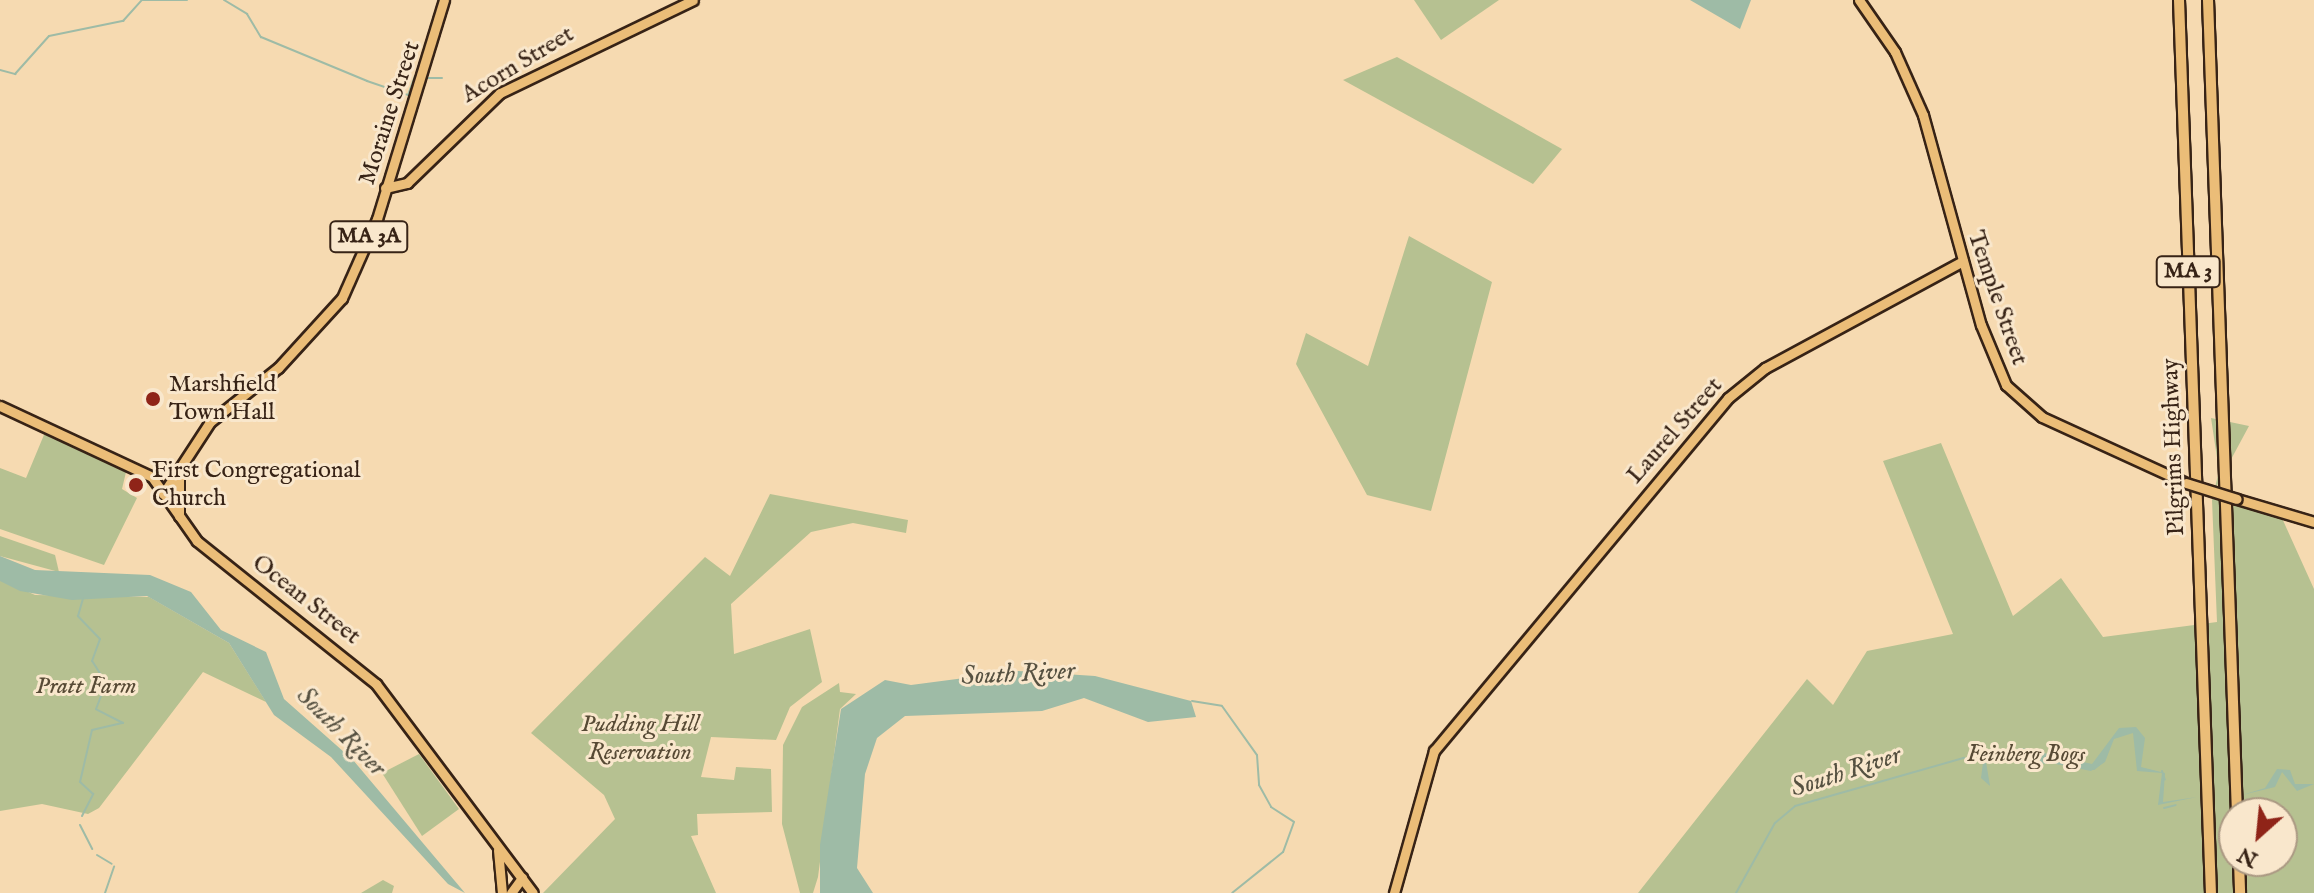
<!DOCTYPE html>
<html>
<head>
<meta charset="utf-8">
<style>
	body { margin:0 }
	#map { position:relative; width:2314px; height:893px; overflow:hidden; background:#f6dab1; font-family:"IM FELL English",serif }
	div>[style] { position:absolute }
	.green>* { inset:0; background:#b6c191 }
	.water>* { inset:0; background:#9ebba6 }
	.stream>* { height:2px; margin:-1px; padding:0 1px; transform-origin:1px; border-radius:1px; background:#9ebba6 }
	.roads { filter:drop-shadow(2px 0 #372316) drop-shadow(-2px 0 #372316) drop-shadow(0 2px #372316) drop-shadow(0 -2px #372316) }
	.major>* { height:9px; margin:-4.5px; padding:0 4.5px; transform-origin:4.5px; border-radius:4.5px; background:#ebbd78 }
	.highway>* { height:10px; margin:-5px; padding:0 5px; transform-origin:5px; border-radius:5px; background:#ebbd78 }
	.bridges { filter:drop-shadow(2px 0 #372316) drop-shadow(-2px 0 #372316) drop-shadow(0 2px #372316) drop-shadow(0 -2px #372316) }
	.major-bridge>* { height:9px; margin:-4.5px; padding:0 4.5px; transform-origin:4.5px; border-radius:4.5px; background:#ebbd78 }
	.dots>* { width:22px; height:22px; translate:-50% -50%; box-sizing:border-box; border:4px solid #f9e7cc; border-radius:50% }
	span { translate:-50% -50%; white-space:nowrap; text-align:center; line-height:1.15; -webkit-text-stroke:6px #f9e7cc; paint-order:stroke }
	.shield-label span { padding:2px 6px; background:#f9e7cc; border:2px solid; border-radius:6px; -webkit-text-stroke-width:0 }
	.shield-label { font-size:22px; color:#372316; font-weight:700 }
	.street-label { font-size:24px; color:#372316 }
	.poi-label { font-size:24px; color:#372316 }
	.left { translate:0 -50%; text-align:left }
	.park-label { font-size:24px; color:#574a35; font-style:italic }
	.water-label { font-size:26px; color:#565141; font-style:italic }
	.north { position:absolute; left:2218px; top:797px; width:80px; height:80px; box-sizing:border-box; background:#f9e7cc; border:2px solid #ab9983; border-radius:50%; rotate:207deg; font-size:22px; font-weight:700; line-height:32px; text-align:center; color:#372316 }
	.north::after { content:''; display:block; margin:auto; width:28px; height:36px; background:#8f2418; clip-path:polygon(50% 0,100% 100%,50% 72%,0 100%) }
</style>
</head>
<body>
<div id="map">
	<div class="green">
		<i style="clip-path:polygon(1414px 0,1499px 0,1441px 40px)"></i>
		<i style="clip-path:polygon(1397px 57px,1466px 95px,1562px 149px,1533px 184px,1343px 80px)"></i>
		<i style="clip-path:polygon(1409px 236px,1492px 282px,1431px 511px,1367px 495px,1296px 364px,1306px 333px,1368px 366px)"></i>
		<i style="clip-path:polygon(evenodd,2211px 418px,2249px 426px,2214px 491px,2277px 507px,2314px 589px,2314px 893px,1638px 893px,1807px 679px,1833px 705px,1867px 651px,1953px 634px,1883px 461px,1941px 443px,2013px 616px,2061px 578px,2103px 637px,2217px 622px,2212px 500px,2219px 471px,2211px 418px,2234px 813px,2282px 813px,2282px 861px,2234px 861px,2234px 813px)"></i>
		<i style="clip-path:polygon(46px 430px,126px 472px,122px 489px,137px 498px,104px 565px,0 529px,0 468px,26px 478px)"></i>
		<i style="clip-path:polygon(770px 494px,908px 520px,906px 533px,853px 523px,811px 532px,731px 604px,734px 654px,810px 629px,822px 682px,790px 707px,776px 740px,711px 737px,701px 777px,734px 780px,736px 767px,771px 769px,772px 812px,697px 814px,698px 835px,691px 836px,716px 893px,543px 893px,615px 819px,604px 795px,531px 733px,705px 557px,730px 576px)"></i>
		<i style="clip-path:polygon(0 536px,55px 555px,59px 572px,0 556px)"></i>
		<i style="clip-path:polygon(0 579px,35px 595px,149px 597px,229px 643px,266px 702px,203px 672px,99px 808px,88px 814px,42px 804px,0 811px)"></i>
		<i style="clip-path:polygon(839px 683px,840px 692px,856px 694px,840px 709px,818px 877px,813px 893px,800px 893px,782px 824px,783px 745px,802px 707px)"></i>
		<i style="clip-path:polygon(419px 754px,459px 809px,422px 836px,382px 773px)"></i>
		<i style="clip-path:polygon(383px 880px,394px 886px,392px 893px,361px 893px)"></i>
	</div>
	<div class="water">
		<i style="clip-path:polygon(1690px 0,1751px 0,1740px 29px)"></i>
		<i style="clip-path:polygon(0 556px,35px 570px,150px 575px,191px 592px,221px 630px,266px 652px,284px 699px,353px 760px,465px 893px,448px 884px,331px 757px,274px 715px,229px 643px,147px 596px,72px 600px,20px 591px,0 581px)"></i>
		<i style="clip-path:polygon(1018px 671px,1095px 676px,1191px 701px,1196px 717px,1148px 722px,1084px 698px,1042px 711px,905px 716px,877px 738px,865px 774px,857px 868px,873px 893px,820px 893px,820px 845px,841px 709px,885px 680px,911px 685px)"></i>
		<i style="clip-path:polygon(2136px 727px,2145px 738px,2141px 767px,2165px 773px,2163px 802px,2197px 797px,2158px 805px,2162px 773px,2137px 771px,2133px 733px,2114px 739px,2105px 762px,2091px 771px,2010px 755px,1986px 762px,1990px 786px,1981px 778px,1984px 755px,1957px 759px,2022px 748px,2092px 764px,2119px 728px)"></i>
		<i style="clip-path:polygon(2277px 769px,2290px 770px,2295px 784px,2314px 784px,2297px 791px,2282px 772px,2275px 787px,2242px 795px,2265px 788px)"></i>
	</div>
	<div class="stream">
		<i style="left:142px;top:0;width:45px"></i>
		<i style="left:224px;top:0;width:27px;rotate:31deg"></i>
		<i style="left:247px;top:14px;width:27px;rotate:59deg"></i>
		<i style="left:261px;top:37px;width:115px;rotate:22.5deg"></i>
		<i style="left:367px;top:81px;width:43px;rotate:18.9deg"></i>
		<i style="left:408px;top:95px;width:20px;rotate:-70deg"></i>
		<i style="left:0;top:70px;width:16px;rotate:15deg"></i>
		<i style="left:15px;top:74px;width:51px;rotate:-48.2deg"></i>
		<i style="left:49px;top:36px;width:76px;rotate:-11.5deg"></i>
		<i style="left:123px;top:21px;width:28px;rotate:-48deg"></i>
		<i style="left:425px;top:78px;width:17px"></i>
		<i style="left:1192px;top:701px;width:30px;rotate:9deg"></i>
		<i style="left:1222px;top:706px;width:60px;rotate:54.5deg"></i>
		<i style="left:1257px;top:755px;width:30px;rotate:86deg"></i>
		<i style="left:1259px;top:785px;width:25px;rotate:61deg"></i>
		<i style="left:1271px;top:807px;width:27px;rotate:33deg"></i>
		<i style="left:1294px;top:822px;width:32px;rotate:110deg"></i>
		<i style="left:1283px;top:852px;width:65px;rotate:141.2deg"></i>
		<i style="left:1969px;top:757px;width:15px;rotate:-4deg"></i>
		<i style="left:2033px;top:758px;width:13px;rotate:23deg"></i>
		<i style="left:2051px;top:763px;width:13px;rotate:-13deg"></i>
		<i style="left:2094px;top:769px;width:13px;rotate:-39deg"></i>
		<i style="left:2162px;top:771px;width:9px;rotate:72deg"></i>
		<i style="left:2164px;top:808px;width:12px;rotate:-14deg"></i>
		<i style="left:82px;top:816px;width:25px;rotate:-63deg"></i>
		<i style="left:93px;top:794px;width:18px;rotate:-137deg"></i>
		<i style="left:80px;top:782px;width:53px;rotate:-77deg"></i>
		<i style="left:92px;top:730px;width:32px;rotate:-13deg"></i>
		<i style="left:123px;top:723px;width:30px;rotate:-153deg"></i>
		<i style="left:96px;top:709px;width:28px;rotate:-69deg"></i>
		<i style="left:106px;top:683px;width:26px;rotate:-122deg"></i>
		<i style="left:92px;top:661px;width:23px;rotate:-70deg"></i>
		<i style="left:100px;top:639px;width:32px;rotate:-134deg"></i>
		<i style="left:78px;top:616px;width:18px;rotate:-74deg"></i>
		<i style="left:80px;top:825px;width:27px;rotate:63deg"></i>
		<i style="left:97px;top:855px;width:17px;rotate:31deg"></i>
		<i style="left:105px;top:893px;width:28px;rotate:-71deg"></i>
		<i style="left:1736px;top:893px;width:80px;rotate:-60.9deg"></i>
		<i style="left:1775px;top:823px;width:26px;rotate:-40deg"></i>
		<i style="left:1795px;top:806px;width:176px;rotate:-15.9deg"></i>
	</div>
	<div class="roads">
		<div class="major">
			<i style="left:1859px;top:0;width:63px;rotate:55.3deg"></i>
			<i style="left:1895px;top:52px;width:69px;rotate:66deg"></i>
			<i style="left:1923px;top:115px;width:218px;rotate:74.6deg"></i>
			<i style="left:1981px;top:325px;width:65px;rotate:67.4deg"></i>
			<i style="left:2006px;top:385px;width:48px;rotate:41.6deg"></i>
			<i style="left:2042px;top:417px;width:158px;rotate:24.6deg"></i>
			<i style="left:385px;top:188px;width:23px;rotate:-13deg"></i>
			<i style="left:407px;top:183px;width:129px;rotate:-44.1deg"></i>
			<i style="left:500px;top:93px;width:214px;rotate:-25.7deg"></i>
			<i style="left:0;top:406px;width:168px;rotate:25deg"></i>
			<i style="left:152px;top:477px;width:78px;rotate:54.9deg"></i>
			<i style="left:197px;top:541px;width:229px;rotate:38.6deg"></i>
			<i style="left:376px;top:684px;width:261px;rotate:53.1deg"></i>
			<i style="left:163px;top:494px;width:86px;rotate:-56.9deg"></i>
			<i style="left:210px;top:422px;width:87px;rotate:-38.5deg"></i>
			<i style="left:278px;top:368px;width:95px;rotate:-47.6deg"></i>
			<i style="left:342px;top:298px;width:86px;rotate:-66.1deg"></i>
			<i style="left:377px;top:219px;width:229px;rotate:-73deg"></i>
			<i style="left:2237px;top:499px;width:80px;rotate:16.6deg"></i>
			<i style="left:179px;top:516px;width:40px;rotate:-90deg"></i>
			<i style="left:498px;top:850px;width:43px;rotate:84.7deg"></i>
			<i style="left:511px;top:893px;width:19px;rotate:-54deg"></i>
			<i style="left:1394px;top:893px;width:148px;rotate:-74.3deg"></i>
			<i style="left:1434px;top:751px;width:459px;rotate:-50.2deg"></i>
			<i style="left:1728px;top:398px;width:48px;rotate:-39deg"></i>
			<i style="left:1765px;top:368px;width:225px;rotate:-28.4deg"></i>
		</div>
		<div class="highway">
			<i style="left:2179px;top:0;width:894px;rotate:87.95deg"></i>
			<i style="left:2208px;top:0;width:814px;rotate:87.96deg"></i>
			<i style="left:2239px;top:861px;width:32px;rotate:88deg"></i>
		</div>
	</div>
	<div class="bridges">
		<div class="major-bridge">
			<i style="left:2186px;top:483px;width:53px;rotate:17.4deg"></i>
		</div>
	</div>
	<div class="dots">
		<i style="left:153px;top:399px;background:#8f2418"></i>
		<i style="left:136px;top:485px;background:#8f2418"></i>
	</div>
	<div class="shield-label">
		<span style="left:369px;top:237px">MA 3A</span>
		<span style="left:2188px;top:272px">MA 3</span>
	</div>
	<div class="street-label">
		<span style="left:518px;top:65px;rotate:-31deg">Acorn Street</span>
		<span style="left:390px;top:113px;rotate:-72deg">Moraine Street</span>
		<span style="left:1997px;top:298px;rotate:71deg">Temple Street</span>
		<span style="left:1675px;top:431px;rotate:-49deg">Laurel Street</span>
		<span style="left:2174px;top:447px;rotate:-92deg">Pilgrims Highway</span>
		<span style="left:306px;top:600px;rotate:38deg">Ocean Street</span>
	</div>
	<div class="poi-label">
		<span class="left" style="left:169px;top:399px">Marshfield<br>Town Hall</span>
		<span class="left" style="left:152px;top:485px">First Congregational<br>Church</span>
	</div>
	<div class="park-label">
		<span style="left:86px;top:687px">Pratt Farm</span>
		<span style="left:640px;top:739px">Pudding Hill<br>Reservation</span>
		<span style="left:2026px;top:755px">Feinberg Bogs</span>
	</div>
	<div class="water-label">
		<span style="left:1018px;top:674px;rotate:-3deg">South River</span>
		<span style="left:341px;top:732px;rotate:45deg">South River</span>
		<span style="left:1846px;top:772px;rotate:-18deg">South River</span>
	</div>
	<div class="north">N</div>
</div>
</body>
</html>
